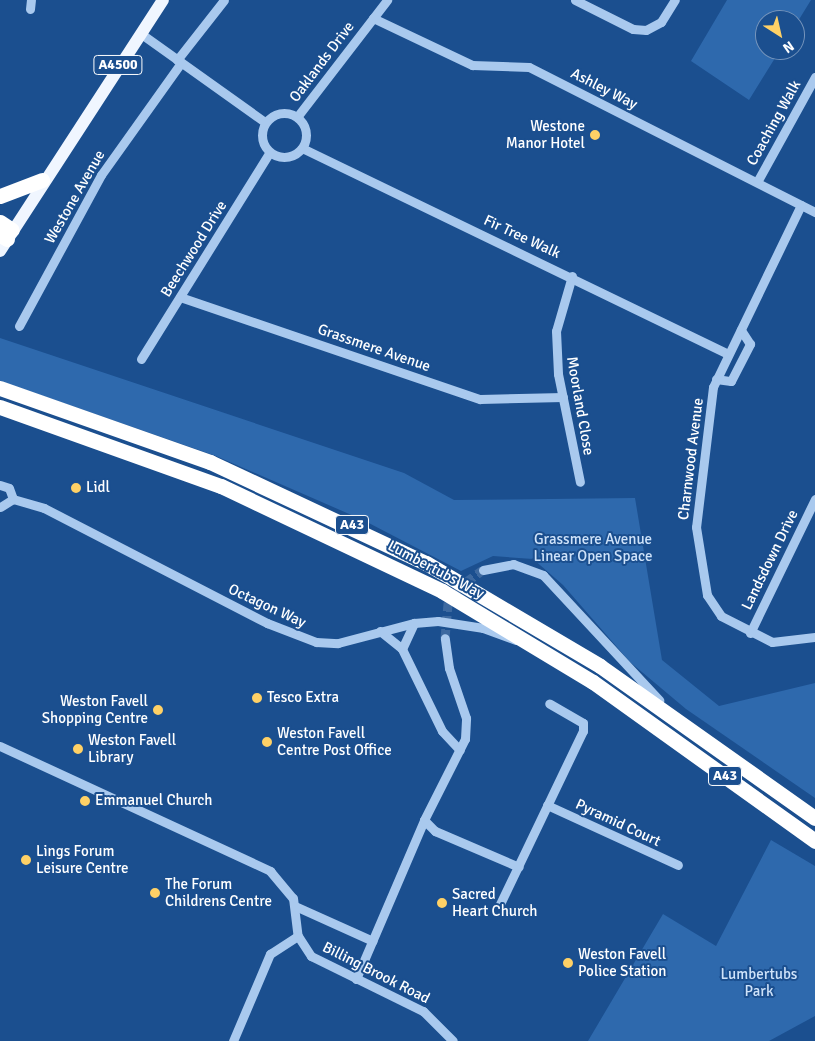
<!DOCTYPE html>
<html>
<head>
<meta charset="utf-8">
<style>
	body { margin:0 }
	#map { position:relative; width:815px; height:1041px; overflow:hidden; background:#1b4f8f; font-family:Signika,sans-serif }
	div>[style] { position:absolute }
	.green>* { inset:0; background:#2e69ad }
	.minor-tunnel>* { height:9px; margin-top:-4.5px; transform-origin:0; background:repeating-linear-gradient(90deg,#3d69a0 0 9px,transparent 0 13.5px) }
	.minor>* { height:9px; margin:-4.5px; padding:0 4.5px; transform-origin:4.5px; border-radius:4.5px; background:#a9c9ee }
	.minor>.ring { margin:-4.5px; padding:0; box-sizing:content-box; background:none; border:9px solid #a9c9ee; border-radius:50% }
	.major>* { height:12px; margin:-6px; padding:0 6px; transform-origin:6px; border-radius:6px; background:#f0f6ff }
	.highway>* { height:15px; margin:-7.5px; padding:0 7.5px; transform-origin:7.5px; border-radius:7.5px; background:#fff }
	.dots>* { width:14px; height:14px; translate:-50% -50%; box-sizing:border-box; border:2px solid #1b4f8f; border-radius:50% }
	span { translate:-50% -50%; white-space:nowrap; text-align:center; line-height:1.15; -webkit-text-stroke:4px #1b4f8f; paint-order:stroke }
	.shield-label span { padding:1px 4px; background:#1b4f8f; border:1px solid; border-radius:4px; -webkit-text-stroke-width:0 }
	.shield-label { font-size:14px; color:#fff; font-weight:700 }
	.street-label { font-size:15px; color:#fff }
	.poi-label { font-size:15px; color:#fff }
	.right { translate:-100% -50%; text-align:right }
	.left { translate:0 -50%; text-align:left }
	.park-label { font-size:15px; color:#cfe3fa }
	.north { position:absolute; left:755px; top:10px; width:50px; height:50px; box-sizing:border-box; background:#1b4f8f; border:1px solid #7695bc; border-radius:50%; rotate:145deg; font-size:14px; font-weight:700; line-height:20px; text-align:center; color:#fff }
	.north::after { content:''; display:block; margin:auto; width:18px; height:22px; background:#ffd166; clip-path:polygon(50% 0,100% 100%,50% 72%,0 100%) }
</style>
</head>
<body>
<div id="map">
	<div class="green">
		<i style="clip-path:polygon(727px 0,811px 0,795px 26px,795px 20px,765px 20px,765px 50px,780px 50px,749px 100px,691px 61px)"></i>
		<i style="clip-path:polygon(0 338px,404px 473px,454px 500px,635px 498px,662px 660px,719px 706px,815px 683px,815px 798px,686px 709px,630px 662px,563px 585px,533px 559px,493px 556px,461px 571px,363px 520px,216px 456px,0 381px)"></i>
		<i style="clip-path:polygon(771px 840px,815px 866px,815px 1016px,769px 1041px,588px 1041px,663px 914px,716px 946px)"></i>
	</div>
	<div class="minor-tunnel">
		<i style="left:445px;top:638px;width:36px;rotate:-85deg"></i>
		<i style="left:448px;top:602px;width:14px;rotate:-60deg"></i>
		<i style="left:455px;top:590px;width:34px;rotate:-36deg"></i>
	</div>
	<div class="minor">
		<i style="left:575px;top:0;width:65px;rotate:26.6deg"></i>
		<i style="left:633px;top:29px;width:13px;rotate:4deg"></i>
		<i style="left:646px;top:30px;width:17px;rotate:-28deg"></i>
		<i style="left:661px;top:22px;width:26px;rotate:-58deg"></i>
		<i style="left:30px;top:9px;width:9px;rotate:-84deg"></i>
		<i style="left:373px;top:18px;width:110px;rotate:25.4deg"></i>
		<i style="left:472px;top:65px;width:57px;rotate:2deg"></i>
		<i style="left:529px;top:67px;width:321px;rotate:26.9deg"></i>
		<i style="left:140px;top:33px;width:153px;rotate:35.5deg"></i>
		<i style="left:177px;top:60px;width:76px;rotate:-51.9deg"></i>
		<i class="ring" style="left:262px;top:113px;width:35px;height:35px"></i>
		<i style="left:297px;top:117px;width:148px;rotate:-52.4deg"></i>
		<i style="left:302px;top:148px;width:473px;rotate:25.8deg"></i>
		<i style="left:757px;top:182px;width:120px;rotate:-61.1deg"></i>
		<i style="left:801px;top:205px;width:202px;rotate:115.8deg"></i>
		<i style="left:713px;top:387px;width:141px;rotate:96.9deg"></i>
		<i style="left:696px;top:527px;width:69px;rotate:80.8deg"></i>
		<i style="left:707px;top:595px;width:25px;rotate:56deg"></i>
		<i style="left:721px;top:616px;width:57px;rotate:27deg"></i>
		<i style="left:772px;top:642px;width:43px;rotate:-6.6deg"></i>
		<i style="left:572px;top:276px;width:57px;rotate:106.2deg"></i>
		<i style="left:556px;top:331px;width:43px;rotate:87.3deg"></i>
		<i style="left:558px;top:374px;width:110px;rotate:78.5deg"></i>
		<i style="left:180px;top:297px;width:317px;rotate:18.8deg"></i>
		<i style="left:480px;top:399px;width:83px;rotate:-1.4deg"></i>
		<i style="left:19px;top:326px;width:172px;rotate:-61.5deg"></i>
		<i style="left:101px;top:175px;width:138px;rotate:-54.5deg"></i>
		<i style="left:141px;top:359px;width:243px;rotate:-58.1deg"></i>
		<i style="left:716px;top:379px;width:15px;rotate:8deg"></i>
		<i style="left:731px;top:381px;width:42px;rotate:-62.8deg"></i>
		<i style="left:750px;top:344px;width:17px;rotate:-123deg"></i>
		<i style="left:0;top:485px;width:9px;rotate:18deg"></i>
		<i style="left:9px;top:488px;width:12px;rotate:70deg"></i>
		<i style="left:13px;top:499px;width:15px;rotate:148deg"></i>
		<i style="left:13px;top:499px;width:32px;rotate:16deg"></i>
		<i style="left:44px;top:508px;width:251px;rotate:27.3deg"></i>
		<i style="left:267px;top:623px;width:53px;rotate:21.2deg"></i>
		<i style="left:316px;top:642px;width:22px;rotate:3deg"></i>
		<i style="left:338px;top:643px;width:79px;rotate:-14.7deg"></i>
		<i style="left:414px;top:623px;width:24px;rotate:-5deg"></i>
		<i style="left:438px;top:621px;width:46px;rotate:8.8deg"></i>
		<i style="left:483px;top:628px;width:35px;rotate:20deg"></i>
		<i style="left:483px;top:570px;width:31px;rotate:-11deg"></i>
		<i style="left:513px;top:564px;width:32px;rotate:20deg"></i>
		<i style="left:543px;top:575px;width:171px;rotate:47.1deg"></i>
		<i style="left:380px;top:631px;width:28px;rotate:39deg"></i>
		<i style="left:402px;top:649px;width:91px;rotate:64deg"></i>
		<i style="left:442px;top:731px;width:26px;rotate:47deg"></i>
		<i style="left:750px;top:633px;width:149px;rotate:-64.1deg"></i>
		<i style="left:402px;top:649px;width:29px;rotate:-65deg"></i>
		<i style="left:0;top:746px;width:298px;rotate:24.8deg"></i>
		<i style="left:270px;top:871px;width:35px;rotate:50deg"></i>
		<i style="left:293px;top:898px;width:38px;rotate:83deg"></i>
		<i style="left:298px;top:936px;width:24px;rotate:57deg"></i>
		<i style="left:311px;top:956px;width:125px;rotate:26.2deg"></i>
		<i style="left:423px;top:1011px;width:42px;rotate:45deg"></i>
		<i style="left:547px;top:805px;width:144px;rotate:24.6deg"></i>
		<i style="left:424px;top:820px;width:16px;rotate:45deg"></i>
		<i style="left:435px;top:831px;width:91px;rotate:23.2deg"></i>
		<i style="left:500px;top:904px;width:192px;rotate:-64.4deg"></i>
		<i style="left:583px;top:731px;width:8px;rotate:-90deg"></i>
		<i style="left:583px;top:723px;width:39px;rotate:-150deg"></i>
		<i style="left:295px;top:906px;width:85px;rotate:24.2deg"></i>
		<i style="left:356px;top:979px;width:173px;rotate:-66.8deg"></i>
		<i style="left:424px;top:820px;width:91px;rotate:-63.2deg"></i>
		<i style="left:465px;top:739px;width:21px;rotate:-87deg"></i>
		<i style="left:466px;top:718px;width:53px;rotate:-108.8deg"></i>
		<i style="left:449px;top:668px;width:30px;rotate:-98deg"></i>
		<i style="left:233px;top:1041px;width:95px;rotate:-67deg"></i>
		<i style="left:270px;top:954px;width:33px;rotate:-33deg"></i>
	</div>
	<div class="major">
		<i style="left:0;top:251px;width:299px;rotate:-57deg"></i>
	</div>
	<div class="highway">
		<i style="left:0;top:196px;width:45px;rotate:-20.9deg"></i>
		<i style="left:0;top:222px;width:14px;rotate:34deg"></i>
		<i style="left:0;top:235px;width:8px;rotate:30deg"></i>
		<i style="left:0;top:388px;width:223px;rotate:19.4deg"></i>
		<i style="left:210px;top:462px;width:238px;rotate:25.1deg"></i>
		<i style="left:426px;top:563px;width:202px;rotate:30.6deg"></i>
		<i style="left:600px;top:666px;width:263px;rotate:35.3deg"></i>
		<i style="left:0;top:407px;width:235px;rotate:19.7deg"></i>
		<i style="left:221px;top:486px;width:245px;rotate:25.4deg"></i>
		<i style="left:442px;top:591px;width:176px;rotate:31.1deg"></i>
		<i style="left:593px;top:682px;width:273px;rotate:35.6deg"></i>
	</div>
	<div class="dots">
		<i style="left:595px;top:135px;background:#ffd166"></i>
		<i style="left:76px;top:488px;background:#ffd166"></i>
		<i style="left:257px;top:698px;background:#ffd166"></i>
		<i style="left:158px;top:710px;background:#ffd166"></i>
		<i style="left:267px;top:742px;background:#ffd166"></i>
		<i style="left:78px;top:749px;background:#ffd166"></i>
		<i style="left:85px;top:801px;background:#ffd166"></i>
		<i style="left:26px;top:860px;background:#ffd166"></i>
		<i style="left:155px;top:893px;background:#ffd166"></i>
		<i style="left:442px;top:903px;background:#ffd166"></i>
		<i style="left:568px;top:963px;background:#ffd166"></i>
	</div>
	<div class="shield-label">
		<span style="left:118px;top:65px">A4500</span>
		<span style="left:352px;top:525px">A43</span>
		<span style="left:725px;top:776px">A43</span>
	</div>
	<div class="street-label">
		<span style="left:322px;top:62px;rotate:-53deg">Oaklands Drive</span>
		<span style="left:604px;top:89px;rotate:27deg">Ashley Way</span>
		<span style="left:774px;top:123px;rotate:-61deg">Coaching Walk</span>
		<span style="left:75px;top:197px;rotate:-60deg">Westone Avenue</span>
		<span style="left:522px;top:237px;rotate:25deg">Fir Tree Walk</span>
		<span style="left:194px;top:249px;rotate:-58deg">Beechwood Drive</span>
		<span style="left:374px;top:348px;rotate:19deg">Grassmere Avenue</span>
		<span style="left:580px;top:406px;rotate:80deg">Moorland Close</span>
		<span style="left:691px;top:459px;rotate:-83deg">Charnwood Avenue</span>
		<span style="left:770px;top:560px;rotate:-64deg">Landsdown Drive</span>
		<span style="left:436px;top:570px;rotate:28deg">Lumbertubs Way</span>
		<span style="left:267px;top:606px;rotate:25deg">Octagon Way</span>
		<span style="left:618px;top:823px;rotate:25deg">Pyramid Court</span>
		<span style="left:376px;top:973px;rotate:27deg">Billing Brook Road</span>
	</div>
	<div class="poi-label">
		<span class="right" style="left:585px;top:135px">Westone<br>Manor Hotel</span>
		<span class="left" style="left:86px;top:488px">Lidl</span>
		<span class="left" style="left:267px;top:698px">Tesco Extra</span>
		<span class="right" style="left:148px;top:710px">Weston Favell<br>Shopping Centre</span>
		<span class="left" style="left:277px;top:742px">Weston Favell<br>Centre Post Office</span>
		<span class="left" style="left:88px;top:749px">Weston Favell<br>Library</span>
		<span class="left" style="left:95px;top:801px">Emmanuel Church</span>
		<span class="left" style="left:36px;top:860px">Lings Forum<br>Leisure Centre</span>
		<span class="left" style="left:165px;top:893px">The Forum<br>Childrens Centre</span>
		<span class="left" style="left:452px;top:903px">Sacred<br>Heart Church</span>
		<span class="left" style="left:578px;top:963px">Weston Favell<br>Police Station</span>
	</div>
	<div class="park-label">
		<span style="left:593px;top:548px">Grassmere Avenue<br>Linear Open Space</span>
		<span style="left:759px;top:983px">Lumbertubs<br>Park</span>
	</div>
	<div class="north">N</div>
</div>
</body>
</html>
